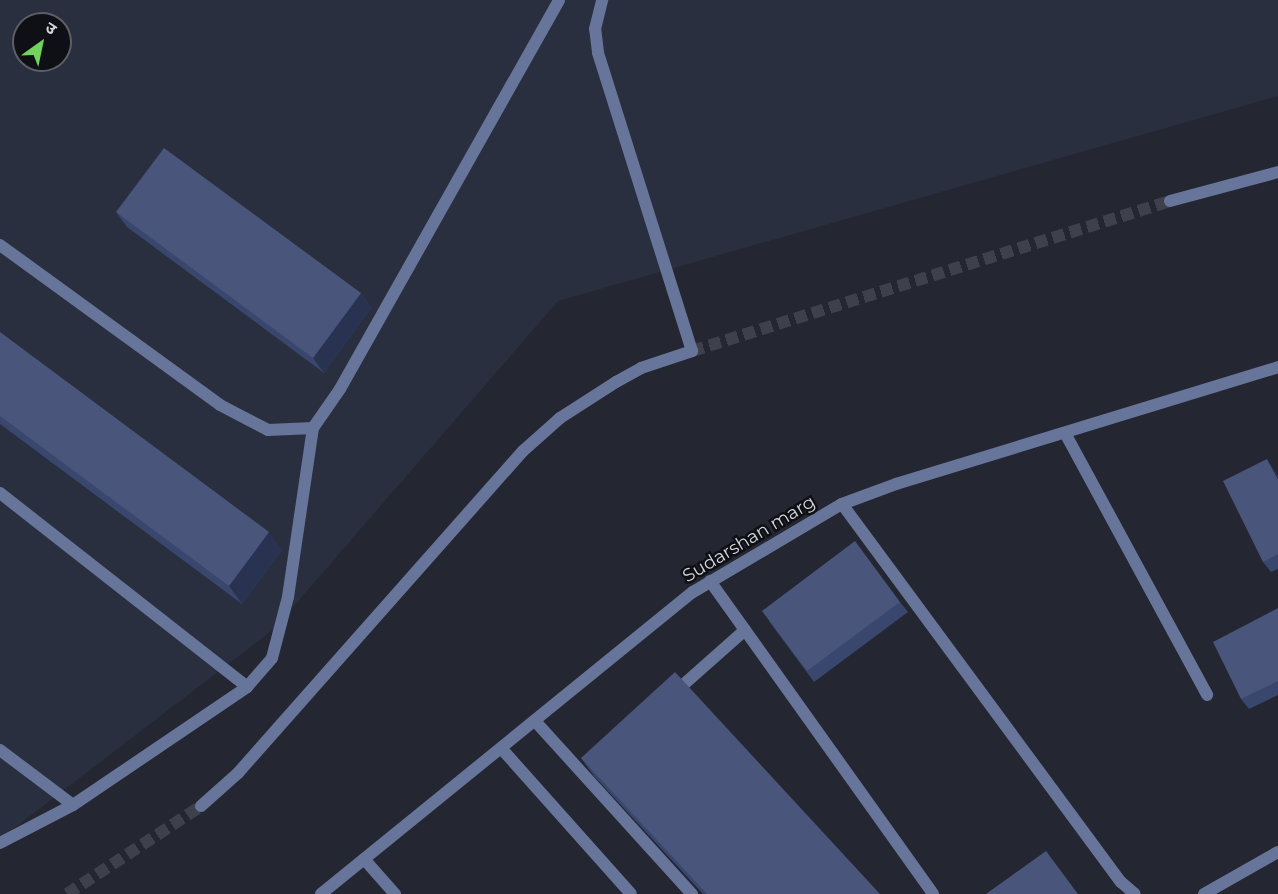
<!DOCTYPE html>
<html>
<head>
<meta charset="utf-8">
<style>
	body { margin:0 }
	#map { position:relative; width:1278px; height:894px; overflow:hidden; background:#242731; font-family:Montserrat,"Noto Sans Devanagari",sans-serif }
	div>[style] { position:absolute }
	.built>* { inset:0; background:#292f3e }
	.street-tunnel>* { height:12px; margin-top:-6px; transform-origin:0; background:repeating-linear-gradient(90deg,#3e414b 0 12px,transparent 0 18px) }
	.lane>* { height:12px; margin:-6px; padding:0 6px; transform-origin:6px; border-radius:6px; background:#67759b }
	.street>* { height:12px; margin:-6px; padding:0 6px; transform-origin:6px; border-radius:6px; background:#67759b }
	.wall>* { inset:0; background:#39466e }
	.shaded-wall>* { inset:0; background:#293351 }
	.building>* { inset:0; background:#49557a }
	span { translate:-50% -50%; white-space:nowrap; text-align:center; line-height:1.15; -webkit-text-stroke:5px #0f1015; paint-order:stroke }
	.street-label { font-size:18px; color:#d4d6dd }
	.north { position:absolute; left:12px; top:12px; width:60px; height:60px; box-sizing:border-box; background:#0f1015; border:2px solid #5e5f65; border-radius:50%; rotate:33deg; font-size:16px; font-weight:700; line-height:24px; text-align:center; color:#d4d6dd }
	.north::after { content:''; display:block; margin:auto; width:21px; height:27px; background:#71d35e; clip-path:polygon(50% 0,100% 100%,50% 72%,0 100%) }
</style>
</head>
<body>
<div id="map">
	<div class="built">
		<i style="clip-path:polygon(evenodd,0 0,1278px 0,1278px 96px,558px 301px,274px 629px,0 839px,0 0,24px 24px,60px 24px,60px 60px,24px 60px,24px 24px)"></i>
	</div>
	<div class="street-tunnel">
		<i style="left:692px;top:351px;width:501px;rotate:-17.42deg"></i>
		<i style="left:67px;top:894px;width:160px;rotate:-33.3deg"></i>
	</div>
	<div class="lane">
		<i style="left:0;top:245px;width:272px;rotate:36deg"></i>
		<i style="left:220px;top:405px;width:54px;rotate:27.5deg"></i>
		<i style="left:268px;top:430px;width:45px;rotate:-2.5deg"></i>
		<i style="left:0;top:493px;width:314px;rotate:38.1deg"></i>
		<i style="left:710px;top:581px;width:384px;rotate:54.5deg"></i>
		<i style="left:674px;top:693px;width:95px;rotate:-41.6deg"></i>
		<i style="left:535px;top:721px;width:234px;rotate:47.8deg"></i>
		<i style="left:0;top:750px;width:91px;rotate:37deg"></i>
		<i style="left:0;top:843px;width:82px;rotate:-27.5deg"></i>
		<i style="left:73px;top:805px;width:210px;rotate:-34.1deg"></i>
		<i style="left:247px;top:687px;width:38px;rotate:-49deg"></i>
		<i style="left:272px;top:658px;width:63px;rotate:-75.3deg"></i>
		<i style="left:288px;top:597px;width:171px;rotate:-81.6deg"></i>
		<i style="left:313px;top:428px;width:47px;rotate:-55.3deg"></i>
		<i style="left:340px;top:389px;width:446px;rotate:-60.6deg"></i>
	</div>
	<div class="street">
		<i style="left:1170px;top:201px;width:112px;rotate:-15deg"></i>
		<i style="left:1065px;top:433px;width:298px;rotate:61.5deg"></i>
		<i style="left:842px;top:504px;width:470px;rotate:53.6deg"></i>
		<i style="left:1121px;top:882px;width:18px;rotate:41deg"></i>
		<i style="left:501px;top:748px;width:195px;rotate:48.3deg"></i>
		<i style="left:201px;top:806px;width:50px;rotate:-41.7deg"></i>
		<i style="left:238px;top:773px;width:430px;rotate:-48.5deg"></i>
		<i style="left:523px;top:451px;width:50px;rotate:-41.7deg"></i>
		<i style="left:560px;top:418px;width:67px;rotate:-32.7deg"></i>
		<i style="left:616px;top:382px;width:29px;rotate:-29deg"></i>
		<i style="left:641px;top:368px;width:54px;rotate:-18.4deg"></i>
		<i style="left:692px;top:351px;width:313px;rotate:-107.5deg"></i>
		<i style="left:598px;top:52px;width:23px;rotate:-97deg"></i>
		<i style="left:595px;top:29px;width:30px;rotate:-76deg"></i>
		<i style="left:364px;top:859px;width:47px;rotate:48.5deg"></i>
		<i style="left:321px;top:894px;width:479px;rotate:-39.1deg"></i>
		<i style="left:693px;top:592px;width:173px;rotate:-30.6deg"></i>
		<i style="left:842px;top:504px;width:58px;rotate:-20.3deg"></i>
		<i style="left:896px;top:484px;width:400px;rotate:-17deg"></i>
		<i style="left:1204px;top:894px;width:85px;rotate:-29.6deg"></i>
	</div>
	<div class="wall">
		<i style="clip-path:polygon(116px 212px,361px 293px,371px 308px,324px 373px,127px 227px)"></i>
		<i style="clip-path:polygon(0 332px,282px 550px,242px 604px,0 424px)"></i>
		<i style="clip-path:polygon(1274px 470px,1278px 476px,1278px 569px,1271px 572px,1263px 562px)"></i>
		<i style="clip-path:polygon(900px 602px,908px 612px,814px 682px,769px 621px)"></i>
		<i style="clip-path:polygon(1278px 608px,1278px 695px,1249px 709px,1241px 699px)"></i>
		<i style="clip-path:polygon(581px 758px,880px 894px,703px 894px,594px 776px)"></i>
	</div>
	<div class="shaded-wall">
		<i style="clip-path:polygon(361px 293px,371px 308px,324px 373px,313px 358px)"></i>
		<i style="clip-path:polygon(1267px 459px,1274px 470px,1278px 476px,1278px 480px)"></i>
		<i style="clip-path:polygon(269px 532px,282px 550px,242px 604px,229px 586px)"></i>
	</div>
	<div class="building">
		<i style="clip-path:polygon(164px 148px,361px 293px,313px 358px,116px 212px)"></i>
		<i style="clip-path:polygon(0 332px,269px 532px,229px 586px,0 416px)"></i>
		<i style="clip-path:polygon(1267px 459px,1278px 480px,1278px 554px,1263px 562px,1223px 481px)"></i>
		<i style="clip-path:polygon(855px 541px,900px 602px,807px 671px,762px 611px)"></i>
		<i style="clip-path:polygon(1278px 608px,1278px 681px,1241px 699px,1213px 642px)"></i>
		<i style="clip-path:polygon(675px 672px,880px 894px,707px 894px,581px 758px)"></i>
		<i style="clip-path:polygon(1046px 851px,1078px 894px,986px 894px)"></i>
	</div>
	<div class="street-label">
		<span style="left:749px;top:539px;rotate:-31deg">Sudarshan marg</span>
	</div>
	<div class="north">उ</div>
</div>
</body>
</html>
